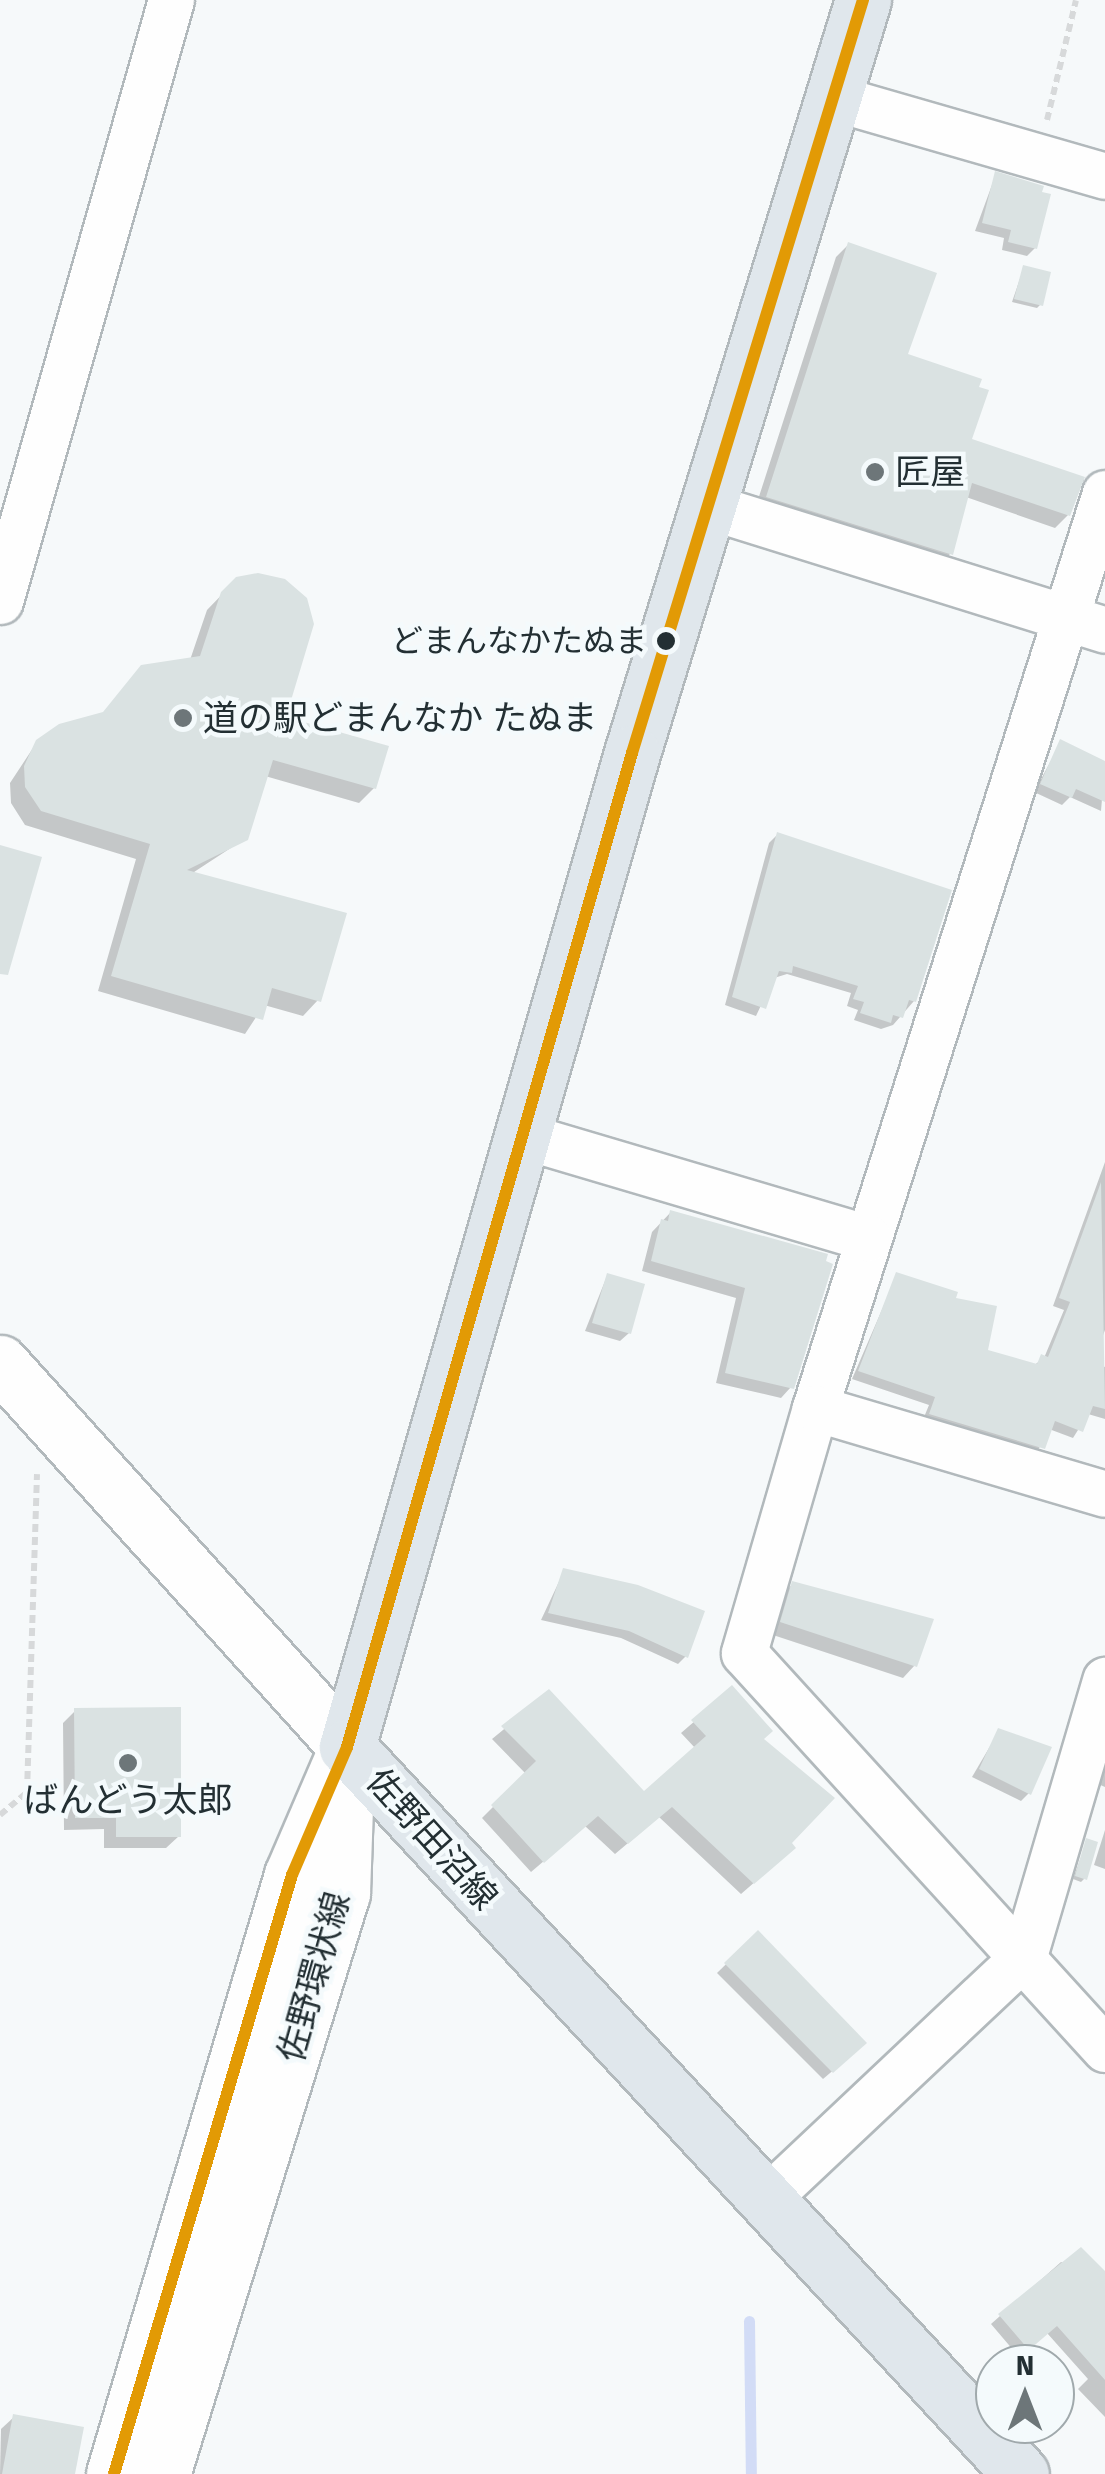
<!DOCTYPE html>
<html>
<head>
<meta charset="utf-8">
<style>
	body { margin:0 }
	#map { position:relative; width:1105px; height:2474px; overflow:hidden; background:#f6f9fa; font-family:"Fira Sans","Noto Sans JP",sans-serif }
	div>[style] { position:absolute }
	.shadow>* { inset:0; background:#0003 }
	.stream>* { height:11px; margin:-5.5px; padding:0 5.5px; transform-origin:5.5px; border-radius:5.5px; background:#d2dcf6 }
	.building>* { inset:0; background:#dae2e2 }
	.path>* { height:6px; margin-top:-3px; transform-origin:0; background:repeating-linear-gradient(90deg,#d7d9da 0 8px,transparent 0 13px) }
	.roads { filter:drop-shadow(2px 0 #b2b9bc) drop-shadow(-2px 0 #b2b9bc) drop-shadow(0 2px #b2b9bc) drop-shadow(0 -2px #b2b9bc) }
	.minor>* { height:45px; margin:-22.5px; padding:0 22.5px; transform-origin:22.5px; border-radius:22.5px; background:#fefefe }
	.tertiary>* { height:55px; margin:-27.5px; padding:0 27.5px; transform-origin:27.5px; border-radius:27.5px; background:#fefefe }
	.secondary>* { height:55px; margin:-27.5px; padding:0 27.5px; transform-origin:27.5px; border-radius:27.5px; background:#fefefe }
	.primary>* { height:55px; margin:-27.5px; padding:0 27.5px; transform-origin:27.5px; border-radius:27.5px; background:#e0e7ec }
	.bus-1>* { height:12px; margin:-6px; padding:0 6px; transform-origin:6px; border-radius:6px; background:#e29a05 }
	.dots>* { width:28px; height:28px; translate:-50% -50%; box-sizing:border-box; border:5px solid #f4fafc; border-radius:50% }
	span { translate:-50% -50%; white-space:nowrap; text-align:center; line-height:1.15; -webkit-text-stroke:9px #f4fafc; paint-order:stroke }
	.bus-label { font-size:32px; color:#232f33 }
	.right { translate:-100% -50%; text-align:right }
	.poi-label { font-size:35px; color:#232f33 }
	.left { translate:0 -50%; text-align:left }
	.street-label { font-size:35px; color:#232f33 }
	.north { position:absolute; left:975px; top:2344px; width:100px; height:100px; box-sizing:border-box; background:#f4fafc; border:2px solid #a0a9ac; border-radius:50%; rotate:0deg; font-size:28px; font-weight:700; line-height:40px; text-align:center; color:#232f33 }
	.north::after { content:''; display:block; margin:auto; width:35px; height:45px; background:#6d7679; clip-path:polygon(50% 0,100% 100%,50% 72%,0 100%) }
</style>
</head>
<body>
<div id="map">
	<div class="shadow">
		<i style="clip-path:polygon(996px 174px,1035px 248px,1027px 256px,1002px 250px,1004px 238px,975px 231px)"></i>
		<i style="clip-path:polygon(849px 244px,904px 356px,968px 440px,1068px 515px,1055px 528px,966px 497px,950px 554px,938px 566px,755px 509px,836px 257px)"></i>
		<i style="clip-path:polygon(1024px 267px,1040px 305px,1037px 308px,1012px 302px)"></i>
		<i style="clip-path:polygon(237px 579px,283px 718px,374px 788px,359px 803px,265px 776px,246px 838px,191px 874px,318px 1000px,303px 1016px,264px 1005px,245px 1034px,98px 991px,136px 859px,25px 825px,11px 803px,10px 783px,37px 742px,100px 716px,190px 660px,207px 610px)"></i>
		<i style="clip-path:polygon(1061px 742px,1105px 763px,1101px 811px,1070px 797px,1062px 805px,1034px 792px)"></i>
		<i style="clip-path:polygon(777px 835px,914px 1001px,893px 1025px,881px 1029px,854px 1020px,858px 1010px,847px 1006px,851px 993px,787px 974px,774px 978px,756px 1016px,725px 1005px,769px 843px)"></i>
		<i style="clip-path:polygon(1105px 1162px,1105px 1330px,1093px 1363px,1105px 1367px,1105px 1419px,1088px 1414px,1073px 1438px,1049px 1429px,1035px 1456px,922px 1422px,929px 1405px,852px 1379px,897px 1275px,953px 1300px,986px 1351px,1033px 1366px,1044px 1358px,1064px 1310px,1053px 1306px)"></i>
		<i style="clip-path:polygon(671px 1212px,825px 1255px,791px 1387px,781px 1398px,716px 1383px,736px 1298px,642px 1271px,652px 1232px)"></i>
		<i style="clip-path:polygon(607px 1276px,629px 1333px,620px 1341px,585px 1331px)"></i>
		<i style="clip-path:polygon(564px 1571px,686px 1656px,678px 1664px,621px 1638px,541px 1620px)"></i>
		<i style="clip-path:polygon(793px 1584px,915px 1665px,903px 1678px,770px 1634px,780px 1596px)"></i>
		<i style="clip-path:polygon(732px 1689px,789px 1842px,781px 1859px,741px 1894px,659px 1817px,615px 1854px,585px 1826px,531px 1872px,482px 1818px,526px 1774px,492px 1739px,549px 1692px,644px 1794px,696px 1749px,681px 1733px)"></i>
		<i style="clip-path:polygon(75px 1711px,179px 1836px,166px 1848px,104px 1848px,104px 1829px,64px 1830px,63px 1723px)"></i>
		<i style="clip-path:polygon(999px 1731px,1029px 1793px,1021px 1801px,972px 1777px)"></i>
		<i style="clip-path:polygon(1105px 1766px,1105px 1787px,1098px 1784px)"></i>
		<i style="clip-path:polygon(1105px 1830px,1105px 1869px,1094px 1865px)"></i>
		<i style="clip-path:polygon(1087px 1841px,1085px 1878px,1081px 1882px,1073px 1879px)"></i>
		<i style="clip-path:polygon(758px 1933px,856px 2051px,823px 2079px,717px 1973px)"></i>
		<i style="clip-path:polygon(1061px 2262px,1105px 2275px,1105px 2417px,1078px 2389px,1088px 2379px,1047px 2333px,1019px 2357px,991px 2324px)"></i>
		<i style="clip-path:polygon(14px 2417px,73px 2474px,0 2474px,1px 2429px)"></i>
	</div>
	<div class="stream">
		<i style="left:749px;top:2321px;width:153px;rotate:89.3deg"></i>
	</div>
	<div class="building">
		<i style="clip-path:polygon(995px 171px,1044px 186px,1042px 192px,1051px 194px,1037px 249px,1008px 242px,1011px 230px,982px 223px)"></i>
		<i style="clip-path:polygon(848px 242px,937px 273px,908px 354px,982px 379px,979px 387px,989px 390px,972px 439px,1085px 477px,1070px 516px,972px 483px,953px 555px,766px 497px)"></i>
		<i style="clip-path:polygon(1023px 265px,1051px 272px,1043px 306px,1014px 299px)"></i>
		<i style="clip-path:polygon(258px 573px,285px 579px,307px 598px,314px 624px,286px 717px,389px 746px,376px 789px,273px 760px,248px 840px,187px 870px,347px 913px,321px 1002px,272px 988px,263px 1020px,111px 976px,150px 844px,41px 811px,25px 787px,24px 766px,36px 740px,59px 724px,103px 712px,141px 665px,200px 656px,221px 592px,236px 577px)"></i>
		<i style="clip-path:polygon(1060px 739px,1105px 761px,1105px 802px,1076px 789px,1072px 798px,1040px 784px)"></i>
		<i style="clip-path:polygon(777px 832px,952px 890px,916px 1002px,909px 1000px,903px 1018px,893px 1015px,891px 1023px,860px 1013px,864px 1002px,853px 999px,858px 986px,793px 966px,792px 973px,779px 971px,766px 1009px,732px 997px)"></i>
		<i style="clip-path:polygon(0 845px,42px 857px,8px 975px,0 974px)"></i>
		<i style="clip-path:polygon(1101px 1182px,1105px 1409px,1093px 1406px,1083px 1432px,1055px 1421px,1045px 1449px,929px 1414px,935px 1397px,858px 1371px,896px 1272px,958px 1292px,956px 1298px,997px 1306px,988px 1350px,1037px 1364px,1041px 1354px,1048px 1357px,1070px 1302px,1059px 1298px)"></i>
		<i style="clip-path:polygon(670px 1210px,828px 1254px,826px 1261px,833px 1264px,794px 1389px,725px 1373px,745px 1288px,651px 1261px,661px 1219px,668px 1221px)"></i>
		<i style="clip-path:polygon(607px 1273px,645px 1284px,631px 1334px,592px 1323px)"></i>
		<i style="clip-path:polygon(563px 1568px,638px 1585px,705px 1611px,688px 1658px,629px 1631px,548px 1613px)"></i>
		<i style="clip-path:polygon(792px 1581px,934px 1619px,917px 1667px,780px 1622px)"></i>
		<i style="clip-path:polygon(732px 1685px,773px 1731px,764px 1739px,835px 1798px,792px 1843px,796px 1848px,754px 1884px,672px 1807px,628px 1844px,598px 1816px,544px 1863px,491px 1805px,536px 1761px,501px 1726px,549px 1689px,644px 1791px,706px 1736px,691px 1720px)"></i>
		<i style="clip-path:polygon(181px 1707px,181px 1837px,116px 1837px,116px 1818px,75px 1818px,74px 1708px)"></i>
		<i style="clip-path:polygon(998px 1728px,1052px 1747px,1031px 1795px,979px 1769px)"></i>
		<i style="clip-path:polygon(1086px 1838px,1098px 1842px,1087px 1880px,1075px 1876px)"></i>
		<i style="clip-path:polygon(758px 1930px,867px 2043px,833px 2073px,724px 1963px)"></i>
		<i style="clip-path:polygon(1081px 2247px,1105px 2271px,1105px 2380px,1057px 2326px,1029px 2350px,998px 2314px)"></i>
		<i style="clip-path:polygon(13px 2414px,84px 2427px,75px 2474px,2px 2474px)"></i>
	</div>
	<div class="path">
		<i style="left:1047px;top:120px;width:123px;rotate:-76.4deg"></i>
		<i style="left:0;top:1815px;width:35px;rotate:-40deg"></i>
		<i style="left:27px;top:1792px;width:318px;rotate:-88.2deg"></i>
	</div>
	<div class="roads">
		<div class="minor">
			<i style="left:835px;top:98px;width:281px;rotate:16.1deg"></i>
			<i style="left:1105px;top:493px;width:960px;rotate:107.59deg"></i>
			<i style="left:815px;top:1408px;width:255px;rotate:106.2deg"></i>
			<i style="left:744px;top:1653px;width:536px;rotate:47.65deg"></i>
			<i style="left:708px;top:506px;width:416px;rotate:17.3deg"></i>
			<i style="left:0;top:601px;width:625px;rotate:-74.12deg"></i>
			<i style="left:524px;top:1136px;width:359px;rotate:16.5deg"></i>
			<i style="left:815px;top:1408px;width:302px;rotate:16.5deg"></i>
			<i style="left:763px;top:2202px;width:359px;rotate:-43.3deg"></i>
			<i style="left:1024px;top:1956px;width:288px;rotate:-73.6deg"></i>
		</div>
		<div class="tertiary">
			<i style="left:0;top:1363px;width:518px;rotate:47.9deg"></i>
		</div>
		<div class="secondary">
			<i style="left:114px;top:2474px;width:625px;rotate:-73.45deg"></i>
			<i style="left:292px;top:1875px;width:139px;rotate:-66.7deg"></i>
			<i style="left:162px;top:2474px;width:608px;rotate:-72.79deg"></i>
			<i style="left:342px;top:1893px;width:113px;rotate:-88deg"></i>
		</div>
		<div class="primary">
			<i style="left:863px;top:0;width:788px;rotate:107.05deg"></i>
			<i style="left:632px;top:753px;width:1034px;rotate:106deg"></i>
			<i style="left:347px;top:1747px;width:991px;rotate:47.17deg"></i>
		</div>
	</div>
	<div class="bus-1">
		<i style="left:114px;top:2474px;width:625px;rotate:-73.45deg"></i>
		<i style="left:292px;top:1875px;width:139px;rotate:-66.7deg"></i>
		<i style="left:347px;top:1747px;width:1034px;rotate:-74deg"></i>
		<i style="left:632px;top:753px;width:788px;rotate:-72.95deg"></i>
	</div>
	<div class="dots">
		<i style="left:875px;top:472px;background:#6d7679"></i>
		<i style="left:666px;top:641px;background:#232f33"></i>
		<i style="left:183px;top:718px;background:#6d7679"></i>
		<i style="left:128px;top:1763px;background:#6d7679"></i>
	</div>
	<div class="bus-label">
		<span class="right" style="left:647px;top:641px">どまんなかたぬま</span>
	</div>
	<div class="poi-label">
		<span class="left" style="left:895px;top:472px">匠屋</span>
		<span class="left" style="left:203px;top:718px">道の駅どまんなか たぬま</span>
		<span style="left:128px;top:1800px">ばんどう太郎</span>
	</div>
	<div class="street-label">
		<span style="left:432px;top:1839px;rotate:48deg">佐野田沼線</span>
		<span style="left:314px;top:1977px;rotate:-74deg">佐野環状線</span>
	</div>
	<div class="north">N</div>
</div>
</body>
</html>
